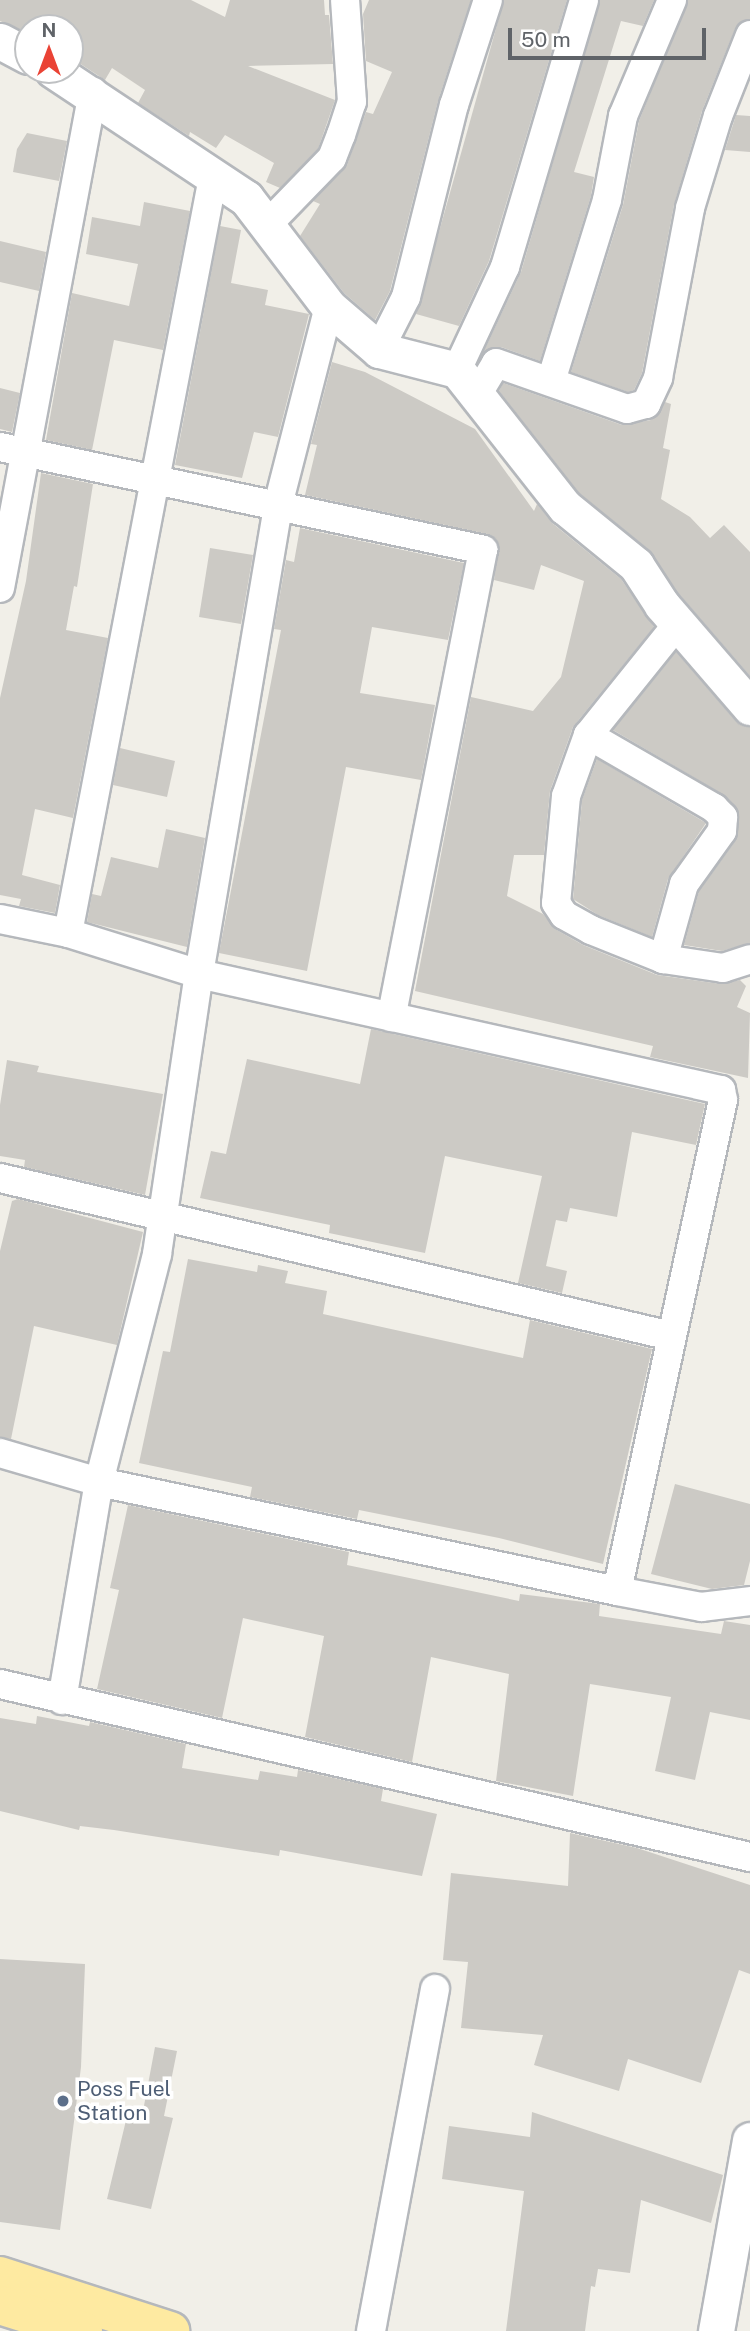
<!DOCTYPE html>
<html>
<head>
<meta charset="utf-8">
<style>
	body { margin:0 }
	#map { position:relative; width:750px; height:2331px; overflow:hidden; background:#f1efe8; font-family:"Public Sans",sans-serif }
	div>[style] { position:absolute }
	.building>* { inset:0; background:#cccac5 }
	.roads { filter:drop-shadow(2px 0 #b5b8bc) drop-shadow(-2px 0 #b5b8bc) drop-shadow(0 2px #b5b8bc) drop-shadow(0 -2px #b5b8bc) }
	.minor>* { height:28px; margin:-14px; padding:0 14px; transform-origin:14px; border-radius:14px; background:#fff }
	.tertiary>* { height:35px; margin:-17.5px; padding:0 17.5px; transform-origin:17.5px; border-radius:17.5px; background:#fff }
	.trunk>* { height:38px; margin:-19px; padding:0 19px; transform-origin:19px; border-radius:19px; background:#feeaa1 }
	.dots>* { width:19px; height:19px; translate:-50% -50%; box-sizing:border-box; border:4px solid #fff; border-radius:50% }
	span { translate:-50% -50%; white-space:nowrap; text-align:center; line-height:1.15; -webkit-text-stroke:7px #fff; paint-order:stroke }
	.service-label { font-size:21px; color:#4e5e75 }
	.left { translate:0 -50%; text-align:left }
	.north { position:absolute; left:14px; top:14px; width:70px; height:70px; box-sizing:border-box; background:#fff; border:2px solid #bfc1c3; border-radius:50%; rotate:0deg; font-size:19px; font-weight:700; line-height:28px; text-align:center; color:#5f6368 }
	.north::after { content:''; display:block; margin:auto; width:24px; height:32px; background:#ea4335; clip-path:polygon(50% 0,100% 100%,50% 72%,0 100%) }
	.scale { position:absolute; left:508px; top:28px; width:198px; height:32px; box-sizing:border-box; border:4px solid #5f6368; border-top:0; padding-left:9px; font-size:21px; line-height:24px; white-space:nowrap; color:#5f6368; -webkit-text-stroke:5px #fff; paint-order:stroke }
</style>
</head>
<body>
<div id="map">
	<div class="building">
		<i style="clip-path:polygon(0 0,191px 0,225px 17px,230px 0,324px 0,325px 15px,329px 15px,333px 64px,248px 66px,335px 100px,318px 149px,280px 188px,266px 182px,274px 163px,225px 135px,216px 148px,190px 132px,189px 136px,138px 103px,145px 90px,112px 68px,105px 80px,70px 57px,70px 28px,28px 28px,28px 33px,0 21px)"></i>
		<i style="clip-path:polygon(369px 0,471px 0,438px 101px,390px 291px,375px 320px,344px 293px,300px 236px,320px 204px,313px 201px,347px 165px,366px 112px,373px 114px,392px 72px,366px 61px,363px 14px)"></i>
		<i style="clip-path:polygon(504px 0,567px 0,489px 261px,459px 326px,416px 314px)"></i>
		<i style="clip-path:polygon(600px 0,654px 0,643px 26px,621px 21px,574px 172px,594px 177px,591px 196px,540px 361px,501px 347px,483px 353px,521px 272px)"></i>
		<i style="clip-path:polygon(688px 0,750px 0,750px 19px,735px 29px,702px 111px,674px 205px,642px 373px,634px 390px,628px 392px,571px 372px,623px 205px,639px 121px)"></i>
		<i style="clip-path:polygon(736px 115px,750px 116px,750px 152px,725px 150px)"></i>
		<i style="clip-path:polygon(27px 133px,67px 141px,59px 181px,13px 172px,17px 149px)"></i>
		<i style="clip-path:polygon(144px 202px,190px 211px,163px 350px,114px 340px,92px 450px,46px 440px,72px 293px,129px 306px,138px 264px,86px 254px,92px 217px,140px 226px)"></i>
		<i style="clip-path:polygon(220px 226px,241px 230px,231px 283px,268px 290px,265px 305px,309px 314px,278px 437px,254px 432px,242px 478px,175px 465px)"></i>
		<i style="clip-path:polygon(0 241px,46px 252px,39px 291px,0 282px)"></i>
		<i style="clip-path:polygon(332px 362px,365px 372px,475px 429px,534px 511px,537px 504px,552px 523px,621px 579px,654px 627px,573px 727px,550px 791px,544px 855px,514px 855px,507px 896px,543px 914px,555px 929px,583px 945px,657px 975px,721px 984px,740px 980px,746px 986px,737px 1007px,750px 1013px,748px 1078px,650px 1057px,653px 1046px,415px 991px,471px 697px,533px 711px,561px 677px,584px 581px,541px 565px,534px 590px,494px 580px,499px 545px,487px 534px,305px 495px,317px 445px,311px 444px)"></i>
		<i style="clip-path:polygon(503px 383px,622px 425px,651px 420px,665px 402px,671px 404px,663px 448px,670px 450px,661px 499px,690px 517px,710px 538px,724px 525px,750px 552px,750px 676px,678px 593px,649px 550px,579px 493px,499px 391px)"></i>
		<i style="clip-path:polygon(0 388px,20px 393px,12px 432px,0 429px)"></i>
		<i style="clip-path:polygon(41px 473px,93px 484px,77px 587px,74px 586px,66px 630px,108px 638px,73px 818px,35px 809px,22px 875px,60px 885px,55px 913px,19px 906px,21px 899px,0 895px,0 698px,26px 581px)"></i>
		<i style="clip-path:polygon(300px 528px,464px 563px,448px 640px,372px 627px,360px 693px,435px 705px,421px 780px,346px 767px,307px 971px,219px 953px,281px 630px,274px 629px,286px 560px,294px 562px)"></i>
		<i style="clip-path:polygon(210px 548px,253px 555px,241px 624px,199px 617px)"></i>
		<i style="clip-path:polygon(676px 652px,735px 720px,750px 727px,750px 943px,722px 951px,684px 945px,699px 891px,736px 840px,738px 811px,722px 794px,613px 730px)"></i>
		<i style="clip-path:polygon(120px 748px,175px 761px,167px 797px,113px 785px)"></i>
		<i style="clip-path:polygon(597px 759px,706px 823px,668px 879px,652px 937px,598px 915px,573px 899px,582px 800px)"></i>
		<i style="clip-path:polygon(166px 829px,205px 838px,187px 947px,87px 922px,92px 894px,101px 896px,111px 857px,158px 868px)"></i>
		<i style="clip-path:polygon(371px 1029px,705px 1104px,696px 1145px,632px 1132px,617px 1217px,570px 1208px,567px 1222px,556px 1220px,546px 1266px,567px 1271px,562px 1293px,518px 1283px,542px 1176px,445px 1156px,425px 1253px,329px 1233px,330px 1225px,200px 1198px,211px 1151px,226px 1154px,247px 1059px,360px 1084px)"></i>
		<i style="clip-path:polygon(7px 1060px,39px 1066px,37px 1072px,163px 1094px,145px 1195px,24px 1167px,25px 1160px,0 1156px,0 1105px)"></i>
		<i style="clip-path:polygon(18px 1199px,143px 1232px,117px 1345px,34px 1326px,11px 1439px,0 1437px,0 1251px,12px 1201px)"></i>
		<i style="clip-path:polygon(188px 1259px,257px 1272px,258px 1265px,288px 1271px,285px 1283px,327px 1291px,323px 1314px,523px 1358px,530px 1320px,652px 1349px,603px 1564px,499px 1538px,359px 1510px,357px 1519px,250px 1497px,252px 1487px,139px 1463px,163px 1351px,170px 1352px)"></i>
		<i style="clip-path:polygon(675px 1484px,750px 1504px,750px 1561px,744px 1585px,712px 1589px,651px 1574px)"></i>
		<i style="clip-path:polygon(128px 1505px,349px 1552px,347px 1565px,519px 1601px,520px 1594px,600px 1604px,599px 1616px,721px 1634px,724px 1621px,750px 1625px,750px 1720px,710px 1712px,695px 1780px,655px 1771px,671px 1697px,590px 1684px,573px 1796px,496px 1781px,509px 1674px,431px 1657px,412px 1762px,305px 1737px,324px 1636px,243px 1618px,222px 1718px,97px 1689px,119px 1590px,110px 1588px)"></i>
		<i style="clip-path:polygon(37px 1716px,89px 1726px,90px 1722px,186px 1744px,182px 1768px,258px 1780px,260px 1771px,297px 1777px,298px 1770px,383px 1789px,381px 1801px,437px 1814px,422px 1876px,280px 1850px,279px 1856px,114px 1830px,80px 1826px,79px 1830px,0 1811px,0 1718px,36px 1724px)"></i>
		<i style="clip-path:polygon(570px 1833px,637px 1848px,750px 1885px,750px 1974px,739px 1970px,701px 2083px,628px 2059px,619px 2091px,534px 2065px,543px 2035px,461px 2028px,468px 1962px,443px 1960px,451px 1873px,568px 1886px)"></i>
		<i style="clip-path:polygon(0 1959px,85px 1964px,81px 2067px,60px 2230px,0 2222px)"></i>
		<i style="clip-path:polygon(155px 2047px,177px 2051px,164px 2116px,173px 2118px,151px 2209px,107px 2199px,129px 2108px,143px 2111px)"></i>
		<i style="clip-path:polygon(532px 2112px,723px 2175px,711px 2223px,641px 2200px,630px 2273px,598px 2269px,595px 2287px,591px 2286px,585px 2331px,506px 2331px,524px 2191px,442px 2179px,449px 2126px,530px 2137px)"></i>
	</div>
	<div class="roads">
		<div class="minor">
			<i style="left:267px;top:225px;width:93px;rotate:-45.9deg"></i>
			<i style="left:332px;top:158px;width:25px;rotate:-69deg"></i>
			<i style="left:341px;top:135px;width:35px;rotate:-72deg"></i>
			<i style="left:352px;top:102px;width:102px;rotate:-93.9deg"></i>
			<i style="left:379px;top:350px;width:59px;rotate:-63deg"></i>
			<i style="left:406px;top:297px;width:198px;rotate:-76deg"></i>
			<i style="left:454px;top:105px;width:110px;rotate:-72.1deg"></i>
			<i style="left:457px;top:370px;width:114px;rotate:-65deg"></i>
			<i style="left:505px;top:267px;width:278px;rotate:-73.5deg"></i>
			<i style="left:551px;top:381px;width:189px;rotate:-72.8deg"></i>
			<i style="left:607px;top:200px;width:86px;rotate:-79.2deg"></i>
			<i style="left:623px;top:116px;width:126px;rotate:-67.1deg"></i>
			<i style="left:477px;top:395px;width:37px;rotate:-59deg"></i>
			<i style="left:496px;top:363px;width:139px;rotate:19.3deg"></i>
			<i style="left:627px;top:409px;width:20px;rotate:-15deg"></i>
			<i style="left:646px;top:404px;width:29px;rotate:-65deg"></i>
			<i style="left:658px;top:378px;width:173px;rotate:-79.3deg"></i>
			<i style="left:690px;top:208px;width:96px;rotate:-73.1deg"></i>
			<i style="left:718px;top:116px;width:87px;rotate:-68.4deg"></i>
			<i style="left:0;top:447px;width:494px;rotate:12deg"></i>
			<i style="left:483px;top:550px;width:476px;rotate:101.1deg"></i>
			<i style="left:0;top:588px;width:505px;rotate:-79.38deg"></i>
			<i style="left:679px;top:622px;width:145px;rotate:128.8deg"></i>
			<i style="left:588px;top:735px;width:65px;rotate:109.8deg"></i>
			<i style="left:566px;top:796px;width:107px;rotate:95.3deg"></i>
			<i style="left:556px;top:903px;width:14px;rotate:56deg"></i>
			<i style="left:564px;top:915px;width:31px;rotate:29deg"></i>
			<i style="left:591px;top:930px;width:78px;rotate:21.9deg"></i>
			<i style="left:663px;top:959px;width:61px;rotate:8.5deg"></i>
			<i style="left:723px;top:968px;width:28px;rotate:-18deg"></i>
			<i style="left:588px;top:735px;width:146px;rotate:30.1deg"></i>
			<i style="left:714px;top:808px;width:13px;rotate:45deg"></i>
			<i style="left:723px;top:817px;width:14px;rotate:94deg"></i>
			<i style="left:722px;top:831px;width:65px;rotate:125.6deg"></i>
			<i style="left:684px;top:884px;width:78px;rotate:105.6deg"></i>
			<i style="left:0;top:919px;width:69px;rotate:11.6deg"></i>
			<i style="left:68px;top:933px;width:137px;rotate:17.4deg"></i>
			<i style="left:199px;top:974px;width:476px;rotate:-80.4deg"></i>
			<i style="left:278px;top:505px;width:204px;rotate:-75.6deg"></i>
			<i style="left:68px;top:933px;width:770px;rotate:-79.14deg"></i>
			<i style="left:0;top:1178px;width:689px;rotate:13.25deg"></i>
			<i style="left:0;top:1453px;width:103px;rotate:16.3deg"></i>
			<i style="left:99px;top:1482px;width:529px;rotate:11.88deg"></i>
			<i style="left:617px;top:1591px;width:86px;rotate:10.8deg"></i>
			<i style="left:701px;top:1607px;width:49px;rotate:-7deg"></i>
			<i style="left:0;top:1684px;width:770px;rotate:12.99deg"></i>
			<i style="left:62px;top:1700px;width:221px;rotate:-80.4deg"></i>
			<i style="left:99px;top:1482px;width:235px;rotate:-75.7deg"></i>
			<i style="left:157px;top:1254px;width:283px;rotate:-81.5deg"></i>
			<i style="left:199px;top:974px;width:535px;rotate:12.53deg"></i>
			<i style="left:721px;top:1090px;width:10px;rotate:79deg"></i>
			<i style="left:723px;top:1100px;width:502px;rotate:102.18deg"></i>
			<i style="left:371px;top:2331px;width:348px;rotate:-79.4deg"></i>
		</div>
		<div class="tertiary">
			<i style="left:0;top:41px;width:32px;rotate:28deg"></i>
			<i style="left:53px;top:70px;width:232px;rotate:33.6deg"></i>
			<i style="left:246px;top:198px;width:137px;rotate:52.7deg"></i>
			<i style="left:329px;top:307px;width:66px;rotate:40.7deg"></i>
			<i style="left:379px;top:350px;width:81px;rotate:14.4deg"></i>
			<i style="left:457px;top:370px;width:174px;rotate:51.8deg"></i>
			<i style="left:565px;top:507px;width:92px;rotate:39.2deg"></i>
			<i style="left:636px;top:565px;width:48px;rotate:57deg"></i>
			<i style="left:662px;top:605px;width:135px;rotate:49.2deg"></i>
			<i style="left:716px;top:2331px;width:194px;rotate:-79.9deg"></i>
		</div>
		<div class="trunk">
			<i style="left:0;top:2276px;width:179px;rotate:17.9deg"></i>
			<i style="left:0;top:2305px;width:87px;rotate:17.4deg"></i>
		</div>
	</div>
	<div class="dots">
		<i style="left:63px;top:2101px;background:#5c6f8a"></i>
	</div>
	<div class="service-label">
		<span class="left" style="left:77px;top:2101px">Poss Fuel<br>Station</span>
	</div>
	<div class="north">N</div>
	<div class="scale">50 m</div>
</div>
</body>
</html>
